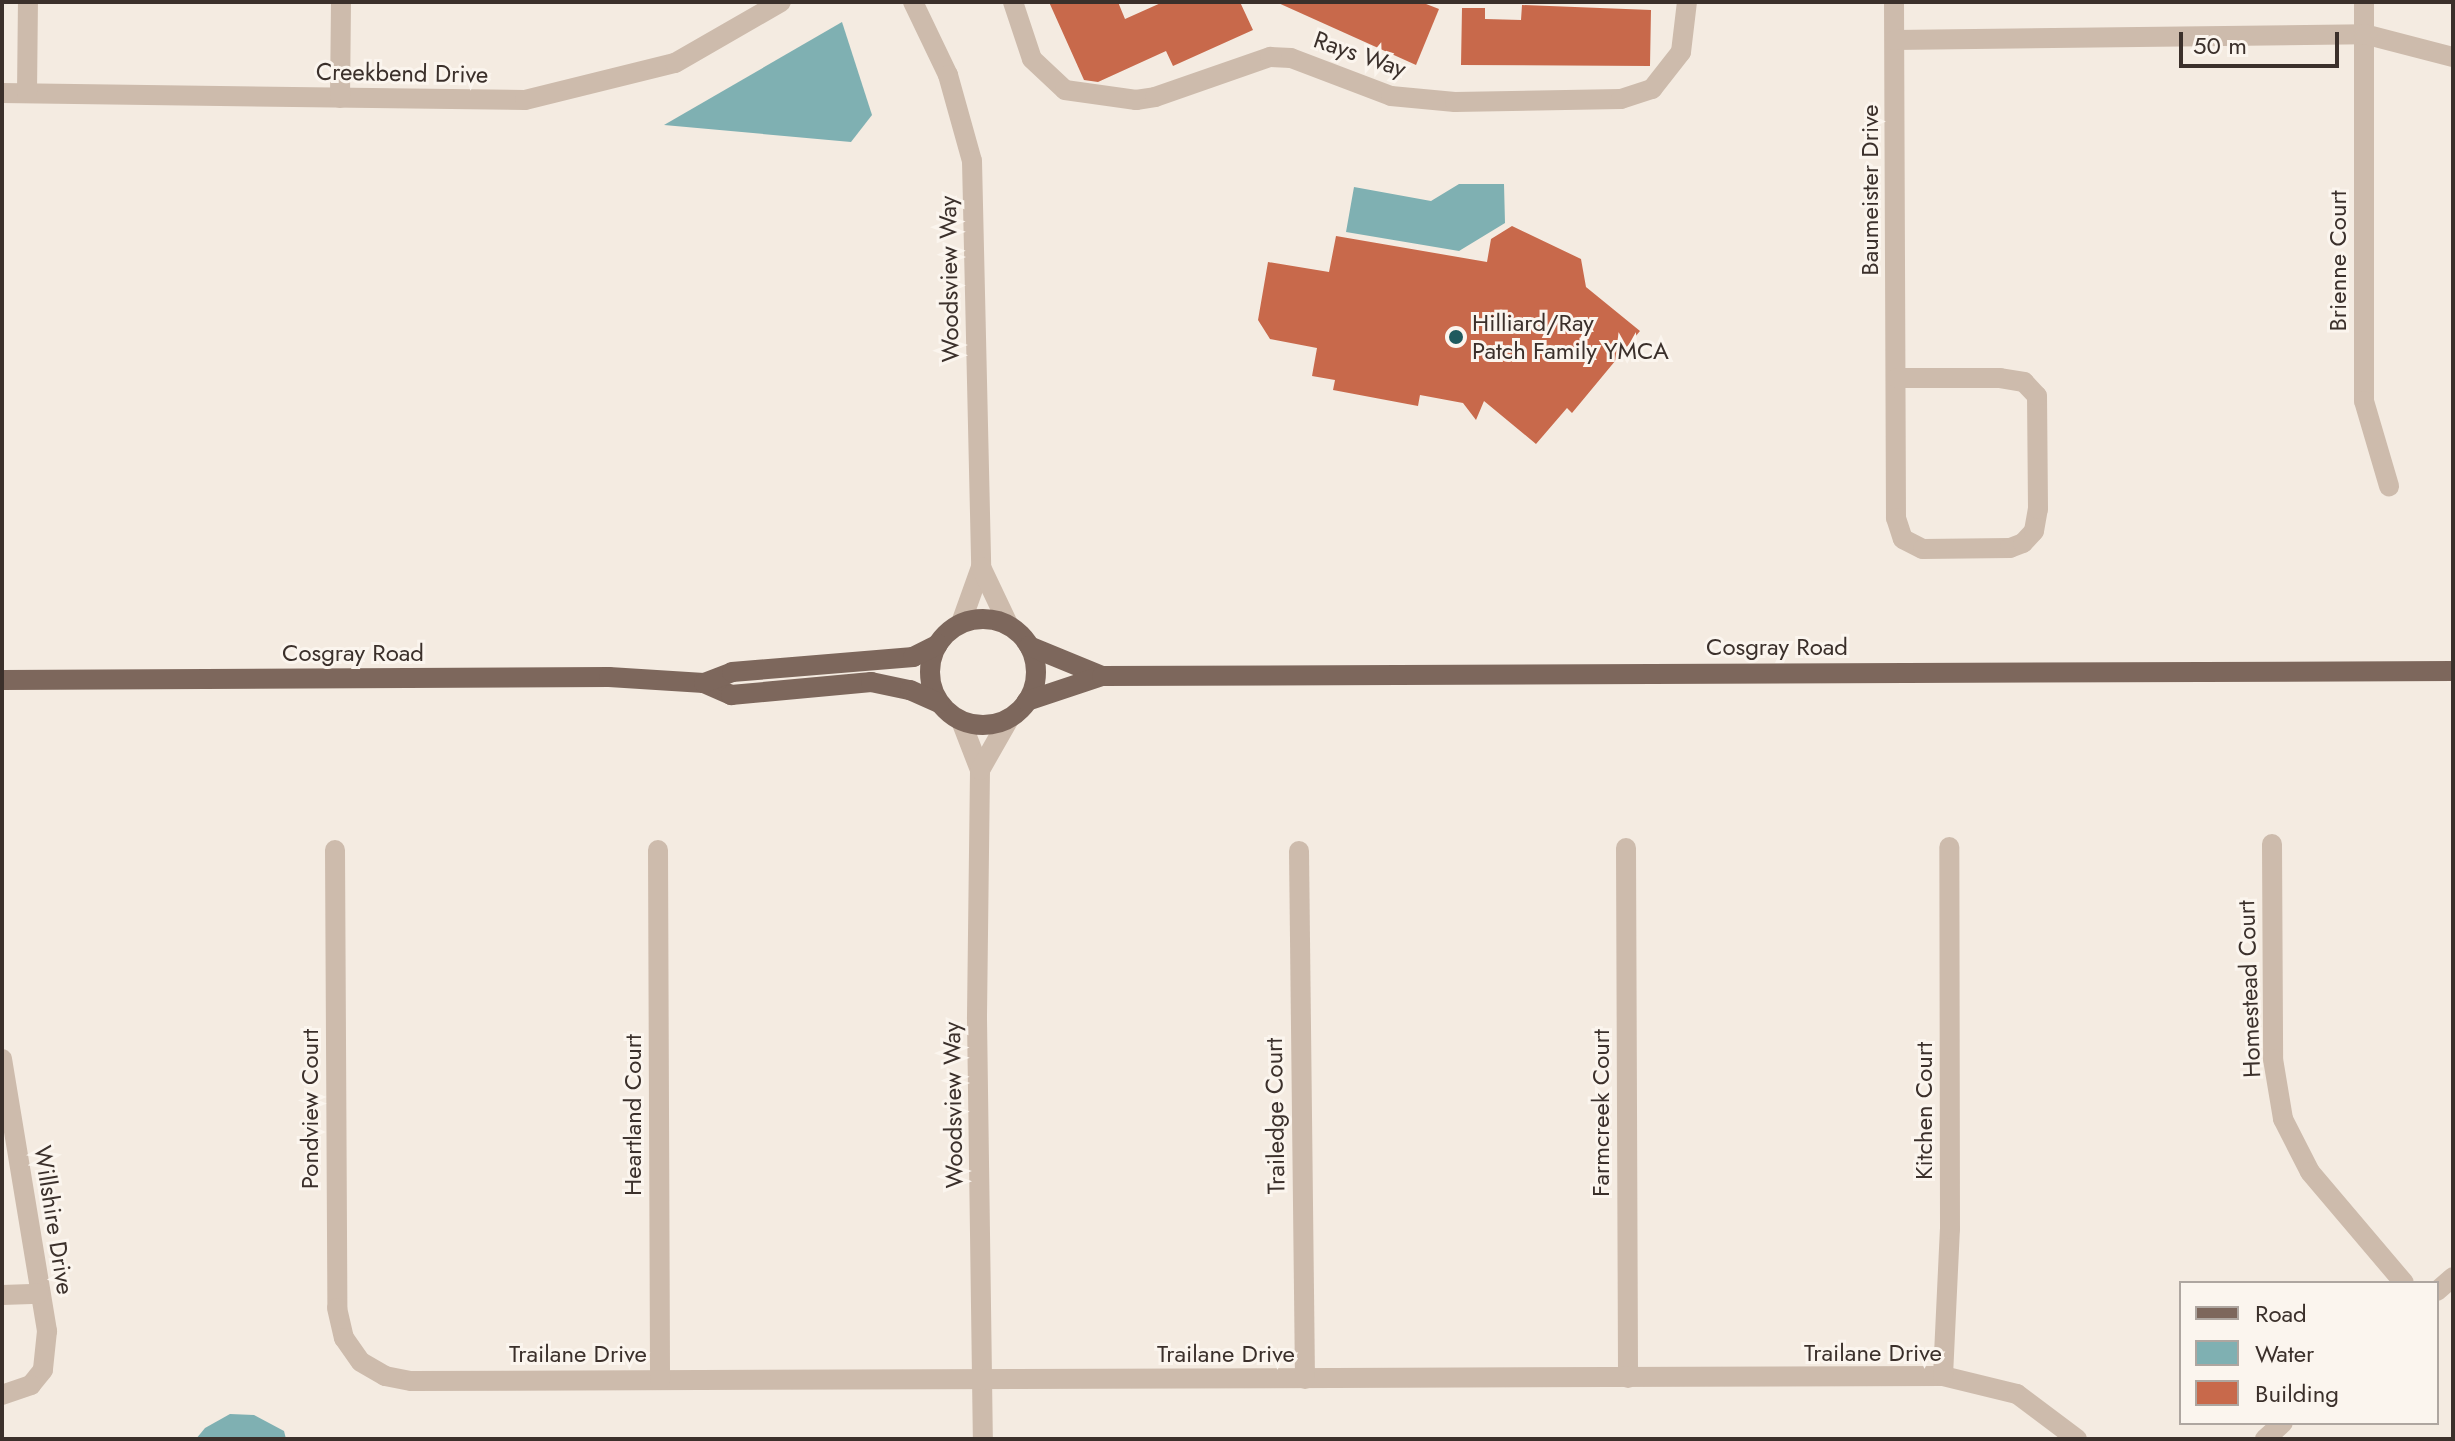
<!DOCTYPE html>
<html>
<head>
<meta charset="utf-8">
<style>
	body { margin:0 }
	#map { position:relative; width:2455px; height:1441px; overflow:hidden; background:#f4ebe1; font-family:Jost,sans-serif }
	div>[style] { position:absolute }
	.water>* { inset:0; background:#7fb0b2 }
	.building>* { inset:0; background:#c8694b }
	.minor>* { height:20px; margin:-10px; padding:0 10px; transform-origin:10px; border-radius:10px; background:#cdbbac }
	.major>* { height:20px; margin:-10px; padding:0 10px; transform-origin:10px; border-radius:10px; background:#7d675c }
	.major>.ring { margin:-10px; padding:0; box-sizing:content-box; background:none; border:20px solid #7d675c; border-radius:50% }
	.dots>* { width:22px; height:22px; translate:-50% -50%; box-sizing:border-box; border:4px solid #fbf5ee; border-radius:50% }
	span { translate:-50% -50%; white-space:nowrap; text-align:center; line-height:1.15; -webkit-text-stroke:6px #fbf5ee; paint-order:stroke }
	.street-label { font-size:24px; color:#3b302b }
	.poi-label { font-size:24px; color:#3b302b }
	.left { translate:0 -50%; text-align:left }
	.frame { position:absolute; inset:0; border:4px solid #3b302b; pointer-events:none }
	.legend { position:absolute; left:2179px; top:1281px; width:260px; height:144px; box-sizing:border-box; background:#fbf5ee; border:2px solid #aea6a0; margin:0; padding:10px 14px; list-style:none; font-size:24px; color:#3b302b }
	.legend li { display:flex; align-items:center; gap:16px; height:40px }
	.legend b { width:40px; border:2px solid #aea6a0 }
	.scale { position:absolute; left:2179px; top:32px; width:160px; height:36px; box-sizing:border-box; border:4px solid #3b302b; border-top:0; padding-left:10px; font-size:24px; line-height:28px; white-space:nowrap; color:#3b302b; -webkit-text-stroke:6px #fbf5ee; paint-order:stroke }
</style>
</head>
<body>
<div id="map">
	<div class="water">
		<i style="clip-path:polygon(842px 22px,872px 115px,851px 142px,664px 125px)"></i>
		<i style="clip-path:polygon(1459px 184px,1504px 184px,1505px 223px,1459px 251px,1346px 232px,1354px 187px,1431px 201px)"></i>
		<i style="clip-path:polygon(230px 1414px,254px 1415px,284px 1431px,286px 1439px,196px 1439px,205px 1428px)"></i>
	</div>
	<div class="building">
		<i style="clip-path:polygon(1049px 2px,1118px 2px,1125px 19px,1163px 2px,1240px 2px,1253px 30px,1173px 66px,1166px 51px,1098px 82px,1084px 80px)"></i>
		<i style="clip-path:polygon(1276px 2px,1421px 2px,1439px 9px,1416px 65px)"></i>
		<i style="clip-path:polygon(1522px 5px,1651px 10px,1650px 66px,1461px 65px,1462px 8px,1485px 8px,1485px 19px,1521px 20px)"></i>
		<i style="clip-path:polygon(1512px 226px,1581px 259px,1586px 287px,1640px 331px,1572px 413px,1567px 408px,1536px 444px,1484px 401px,1476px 420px,1463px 403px,1420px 395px,1418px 406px,1333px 390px,1335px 380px,1312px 376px,1317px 348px,1270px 339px,1258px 320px,1268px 262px,1329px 272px,1336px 236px,1487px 262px,1491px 239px)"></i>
	</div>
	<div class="minor">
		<i style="left:913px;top:2px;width:81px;rotate:64.4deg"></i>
		<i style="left:948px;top:75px;width:89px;rotate:74.4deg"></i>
		<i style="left:972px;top:161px;width:406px;rotate:88.7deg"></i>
		<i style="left:981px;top:567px;width:59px;rotate:109.7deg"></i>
		<i style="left:1013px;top:2px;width:60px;rotate:71.6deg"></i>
		<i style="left:1032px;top:59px;width:45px;rotate:43.2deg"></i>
		<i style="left:1065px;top:90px;width:72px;rotate:8deg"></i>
		<i style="left:1136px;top:100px;width:19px;rotate:-9deg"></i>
		<i style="left:1155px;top:97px;width:122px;rotate:-19.2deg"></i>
		<i style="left:1270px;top:57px;width:21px;rotate:3deg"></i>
		<i style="left:1291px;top:58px;width:107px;rotate:20.8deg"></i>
		<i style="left:1391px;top:96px;width:64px;rotate:5.4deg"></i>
		<i style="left:1455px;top:102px;width:166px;rotate:-1deg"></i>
		<i style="left:1621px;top:99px;width:33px;rotate:-18deg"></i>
		<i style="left:1652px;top:89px;width:47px;rotate:-51.9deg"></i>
		<i style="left:1681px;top:52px;width:50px;rotate:-83.2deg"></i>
		<i style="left:1894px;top:2px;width:516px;rotate:89.78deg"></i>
		<i style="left:1896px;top:518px;width:22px;rotate:72deg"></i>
		<i style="left:1903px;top:539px;width:22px;rotate:27deg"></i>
		<i style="left:1923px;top:549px;width:87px;rotate:-0.7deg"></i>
		<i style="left:2010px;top:548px;width:14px;rotate:-21deg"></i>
		<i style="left:2023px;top:543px;width:16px;rotate:-47deg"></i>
		<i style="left:2034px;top:531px;width:22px;rotate:-80deg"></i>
		<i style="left:2038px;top:509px;width:113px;rotate:-90.5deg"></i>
		<i style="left:2037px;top:396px;width:19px;rotate:-133deg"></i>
		<i style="left:2024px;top:382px;width:24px;rotate:-171deg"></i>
		<i style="left:2000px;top:378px;width:103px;rotate:180deg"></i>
		<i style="left:2364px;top:2px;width:399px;rotate:90deg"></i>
		<i style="left:2364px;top:401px;width:89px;rotate:73.6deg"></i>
		<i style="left:1895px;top:40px;width:469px;rotate:-0.7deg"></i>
		<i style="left:2364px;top:34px;width:92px;rotate:14.5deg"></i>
		<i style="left:2px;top:93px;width:523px;rotate:0.77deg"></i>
		<i style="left:525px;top:100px;width:154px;rotate:-13.9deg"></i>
		<i style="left:675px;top:63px;width:122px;rotate:-29.9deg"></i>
		<i style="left:27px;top:93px;width:91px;rotate:-89.4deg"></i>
		<i style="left:340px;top:98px;width:96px;rotate:-89.4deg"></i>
		<i style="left:981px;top:567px;width:65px;rotate:64.6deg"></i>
		<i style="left:961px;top:721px;width:53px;rotate:68.8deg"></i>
		<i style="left:980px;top:770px;width:249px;rotate:90.7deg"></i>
		<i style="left:977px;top:1019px;width:420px;rotate:89.2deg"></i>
		<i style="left:980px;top:770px;width:59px;rotate:-60.4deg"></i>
		<i style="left:2272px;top:844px;width:215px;rotate:89.7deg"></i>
		<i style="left:2273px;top:1059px;width:61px;rotate:80.5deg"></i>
		<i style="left:2283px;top:1119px;width:59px;rotate:63deg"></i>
		<i style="left:2310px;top:1172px;width:145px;rotate:49.7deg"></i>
		<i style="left:1626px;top:848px;width:530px;rotate:89.78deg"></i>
		<i style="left:335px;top:850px;width:458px;rotate:89.7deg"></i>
		<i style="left:337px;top:1308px;width:31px;rotate:77deg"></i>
		<i style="left:344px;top:1338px;width:29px;rotate:55deg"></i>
		<i style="left:361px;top:1362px;width:28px;rotate:30deg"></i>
		<i style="left:385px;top:1376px;width:26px;rotate:11deg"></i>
		<i style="left:411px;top:1381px;width:1532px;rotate:-0.19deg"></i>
		<i style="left:1943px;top:1376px;width:76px;rotate:13.7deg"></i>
		<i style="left:2017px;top:1394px;width:75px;rotate:36.9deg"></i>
		<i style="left:658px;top:850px;width:530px;rotate:89.78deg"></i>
		<i style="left:1299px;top:851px;width:528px;rotate:89.35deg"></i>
		<i style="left:2px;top:1059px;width:276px;rotate:80.6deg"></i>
		<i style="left:47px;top:1331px;width:39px;rotate:96deg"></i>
		<i style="left:43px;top:1370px;width:19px;rotate:129deg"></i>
		<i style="left:31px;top:1385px;width:31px;rotate:161deg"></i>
		<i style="left:2437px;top:1291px;width:21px;rotate:-41deg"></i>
		<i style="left:2px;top:1295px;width:37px;rotate:-2deg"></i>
		<i style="left:1943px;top:1376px;width:147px;rotate:-87.3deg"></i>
		<i style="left:1950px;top:1229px;width:382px;rotate:-90.1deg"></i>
		<i style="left:2265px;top:1439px;width:24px;rotate:-42deg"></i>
	</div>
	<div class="major">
		<i class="ring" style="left:930px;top:619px;width:86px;height:86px"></i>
		<i style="left:1029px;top:646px;width:79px;rotate:22.3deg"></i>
		<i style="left:2px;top:680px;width:607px;rotate:-0.28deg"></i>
		<i style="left:609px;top:677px;width:95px;rotate:3.6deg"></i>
		<i style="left:704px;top:683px;width:30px;rotate:24deg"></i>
		<i style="left:731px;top:695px;width:141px;rotate:-5.3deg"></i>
		<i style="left:871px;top:682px;width:40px;rotate:12deg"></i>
		<i style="left:910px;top:690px;width:32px;rotate:24deg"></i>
		<i style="left:704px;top:683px;width:30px;rotate:-21deg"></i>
		<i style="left:732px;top:672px;width:182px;rotate:-4.7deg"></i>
		<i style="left:913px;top:657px;width:28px;rotate:-27deg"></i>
		<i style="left:1027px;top:701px;width:79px;rotate:-18.4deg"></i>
		<i style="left:1102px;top:676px;width:1351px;rotate:-0.21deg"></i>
	</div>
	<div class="dots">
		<i style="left:1456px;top:337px;background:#1f5a5e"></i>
	</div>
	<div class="street-label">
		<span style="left:1360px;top:54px;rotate:19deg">Rays Way</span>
		<span style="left:402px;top:73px;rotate:1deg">Creekbend Drive</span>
		<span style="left:1870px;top:190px;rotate:-90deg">Baumeister Drive</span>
		<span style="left:2338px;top:261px;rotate:-90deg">Brienne Court</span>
		<span style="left:949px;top:279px;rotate:-91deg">Woodsview Way</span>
		<span style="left:1777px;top:647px">Cosgray Road</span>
		<span style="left:353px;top:653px">Cosgray Road</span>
		<span style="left:2249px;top:989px;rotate:-92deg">Homestead Court</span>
		<span style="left:953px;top:1105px;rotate:-91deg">Woodsview Way</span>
		<span style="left:310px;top:1109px;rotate:-90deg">Pondview Court</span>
		<span style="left:1924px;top:1111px;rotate:-90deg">Kitchen Court</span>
		<span style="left:1601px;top:1113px;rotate:-90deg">Farmcreek Court</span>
		<span style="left:633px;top:1115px;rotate:-90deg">Heartland Court</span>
		<span style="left:1275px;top:1116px;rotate:-91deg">Trailedge Court</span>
		<span style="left:54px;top:1220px;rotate:81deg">Willshire Drive</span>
		<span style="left:1873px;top:1353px">Trailane Drive</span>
		<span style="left:578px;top:1354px">Trailane Drive</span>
		<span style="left:1226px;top:1354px">Trailane Drive</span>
	</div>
	<div class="poi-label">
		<span class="left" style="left:1472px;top:337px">Hilliard/Ray<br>Patch Family YMCA</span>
	</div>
	<div class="frame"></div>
	<ul class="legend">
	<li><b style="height:10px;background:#7d675c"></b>Road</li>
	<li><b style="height:22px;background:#7fb0b2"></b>Water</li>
	<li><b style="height:22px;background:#c8694b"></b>Building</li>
	</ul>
	<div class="scale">50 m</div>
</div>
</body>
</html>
